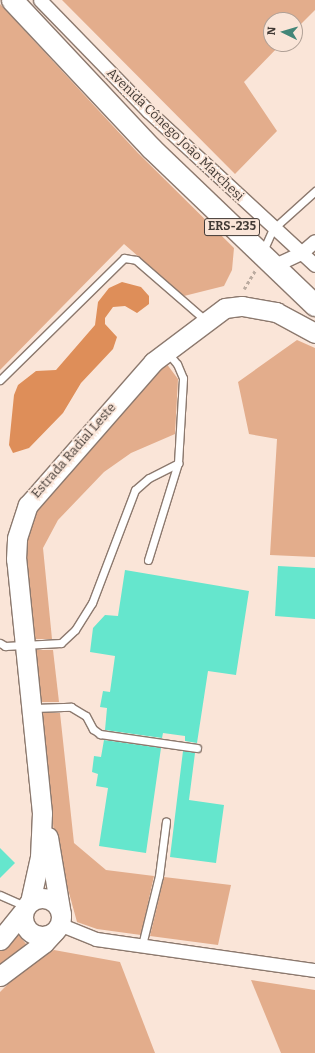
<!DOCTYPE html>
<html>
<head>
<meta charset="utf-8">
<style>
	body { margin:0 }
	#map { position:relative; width:315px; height:1053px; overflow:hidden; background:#fae5d8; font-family:Bitter,serif }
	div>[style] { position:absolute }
	.green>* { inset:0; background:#e3ad8c }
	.water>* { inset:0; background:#de8e59 }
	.building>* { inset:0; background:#65e6cd }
	.path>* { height:2.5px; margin-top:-1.25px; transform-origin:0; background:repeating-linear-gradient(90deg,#bbaba0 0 3px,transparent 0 6px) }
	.roads { filter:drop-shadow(1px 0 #8c796e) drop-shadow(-1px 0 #8c796e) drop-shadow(0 1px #8c796e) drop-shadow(0 -1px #8c796e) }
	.lane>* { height:7px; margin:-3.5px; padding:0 3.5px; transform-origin:3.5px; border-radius:3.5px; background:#fff }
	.street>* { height:13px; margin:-6.5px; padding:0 6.5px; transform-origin:6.5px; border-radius:6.5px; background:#fff }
	.secondary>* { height:19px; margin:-9.5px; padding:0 9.5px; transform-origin:9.5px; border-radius:9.5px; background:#fff }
	.secondary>.ring { margin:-9.5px; padding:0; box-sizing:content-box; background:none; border:19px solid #fff; border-radius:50% }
	.primary>* { height:21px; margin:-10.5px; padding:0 10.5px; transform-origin:10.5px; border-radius:10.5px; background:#fff }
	span { translate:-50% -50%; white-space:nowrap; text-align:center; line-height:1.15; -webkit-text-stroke:3.5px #fae5d8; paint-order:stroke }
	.shield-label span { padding:1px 3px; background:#fae5d8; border:1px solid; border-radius:3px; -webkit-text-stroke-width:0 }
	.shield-label { font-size:12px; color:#413934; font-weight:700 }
	.street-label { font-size:13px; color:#413934 }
	.north { position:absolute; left:263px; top:12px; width:40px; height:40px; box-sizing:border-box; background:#fae5d8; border:1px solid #b0a096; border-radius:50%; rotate:275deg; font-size:11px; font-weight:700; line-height:16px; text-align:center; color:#413934 }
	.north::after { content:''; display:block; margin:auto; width:14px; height:18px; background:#438678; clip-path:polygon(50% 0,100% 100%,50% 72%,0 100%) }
</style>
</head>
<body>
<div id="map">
	<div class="green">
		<i style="clip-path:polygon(62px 0,315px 0,315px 10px,295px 30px,295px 20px,271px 20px,271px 44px,281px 44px,244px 82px,277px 131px,235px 174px)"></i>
		<i style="clip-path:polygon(0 4px,138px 153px,234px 248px,232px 270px,224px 286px,184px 296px,124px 244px,0 370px)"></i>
		<i style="clip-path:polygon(297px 340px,315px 348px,315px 557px,270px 555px,277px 439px,249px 434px,238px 382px)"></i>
		<i style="clip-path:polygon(166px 363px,178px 379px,175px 434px,131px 453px,104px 472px,58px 520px,43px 548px,52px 639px,34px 639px,26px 560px,29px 524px,48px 492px)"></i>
		<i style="clip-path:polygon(35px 650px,53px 650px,59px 702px,41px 702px)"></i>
		<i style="clip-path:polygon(41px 713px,60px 713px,74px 843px,106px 870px,154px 876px,141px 935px,97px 929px,77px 922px,55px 842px)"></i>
		<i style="clip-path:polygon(164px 877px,231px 885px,218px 945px,150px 936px)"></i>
		<i style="clip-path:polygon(17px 933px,27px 945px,0 968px,0 951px)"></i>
		<i style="clip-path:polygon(54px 950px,120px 962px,155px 1053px,0 1053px,0 992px,31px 961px)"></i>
		<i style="clip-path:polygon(251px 980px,315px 990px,315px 1053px,281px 1053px)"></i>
	</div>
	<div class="water">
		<i style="clip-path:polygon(122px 282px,141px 287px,149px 296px,149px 304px,137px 313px,125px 306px,113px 307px,105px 318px,105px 324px,117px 337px,113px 349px,81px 383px,63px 413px,29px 448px,13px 453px,9px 445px,14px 395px,18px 385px,36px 371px,56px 370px,95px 325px,98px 302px,109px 288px)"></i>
	</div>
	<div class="building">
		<i style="clip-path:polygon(278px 566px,315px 568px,315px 619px,275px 616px)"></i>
		<i style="clip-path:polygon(125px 570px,249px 591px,236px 675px,208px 671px,197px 743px,185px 741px,185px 736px,163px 733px,162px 738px,105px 730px,107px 708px,100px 707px,103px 691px,110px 692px,115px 656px,90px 652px,93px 628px,105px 615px,118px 616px)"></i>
		<i style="clip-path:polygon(104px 740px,161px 748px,146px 853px,99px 846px,108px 788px,96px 786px,98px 774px,92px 772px,94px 756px,101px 757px)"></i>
		<i style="clip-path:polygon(183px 751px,195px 753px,189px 800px,224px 805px,216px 863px,170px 857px)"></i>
		<i style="clip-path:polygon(0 848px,15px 863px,0 878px)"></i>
	</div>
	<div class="path">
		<i style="left:244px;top:289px;width:21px;rotate:-59deg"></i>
	</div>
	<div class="roads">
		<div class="lane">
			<i style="left:263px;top:251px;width:24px;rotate:-66deg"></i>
			<i style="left:273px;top:229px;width:57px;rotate:-42.1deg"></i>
			<i style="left:0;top:380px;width:174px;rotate:-44.5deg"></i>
			<i style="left:124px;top:258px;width:12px;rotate:9deg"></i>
			<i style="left:136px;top:260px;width:91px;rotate:41deg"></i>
			<i style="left:148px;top:560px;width:102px;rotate:-72.8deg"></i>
			<i style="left:178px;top:463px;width:85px;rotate:-86.6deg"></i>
			<i style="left:183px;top:378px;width:15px;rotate:-113deg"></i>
			<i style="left:177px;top:364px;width:16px;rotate:-130deg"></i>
			<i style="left:0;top:643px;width:6px;rotate:31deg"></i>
			<i style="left:5px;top:646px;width:56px;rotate:-3.1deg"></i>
			<i style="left:61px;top:643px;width:19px;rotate:-43deg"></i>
			<i style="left:75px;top:630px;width:32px;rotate:-58deg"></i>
			<i style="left:92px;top:603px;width:121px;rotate:-69.2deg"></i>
			<i style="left:135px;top:490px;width:18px;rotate:-41deg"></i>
			<i style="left:149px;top:478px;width:33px;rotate:-27deg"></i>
			<i style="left:33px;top:708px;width:38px;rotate:-2deg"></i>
			<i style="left:71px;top:707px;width:17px;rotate:31deg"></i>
			<i style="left:86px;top:716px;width:15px;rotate:62deg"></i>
			<i style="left:93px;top:729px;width:9px;rotate:36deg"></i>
			<i style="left:100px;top:734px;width:98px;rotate:8.2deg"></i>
			<i style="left:0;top:895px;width:27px;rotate:24deg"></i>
			<i style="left:142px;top:945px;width:71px;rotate:-76.2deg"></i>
			<i style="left:159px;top:876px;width:55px;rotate:-82.7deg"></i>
		</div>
		<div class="street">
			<i style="left:40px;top:0;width:155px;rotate:45.8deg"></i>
			<i style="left:148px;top:111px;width:227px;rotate:42.7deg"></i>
			<i style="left:273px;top:266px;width:31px;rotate:-25deg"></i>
			<i style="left:301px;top:253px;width:18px;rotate:-41deg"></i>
			<i style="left:59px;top:924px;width:40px;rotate:22deg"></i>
			<i style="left:96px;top:939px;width:221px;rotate:8.1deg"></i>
		</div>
		<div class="secondary">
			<i style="left:48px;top:837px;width:79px;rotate:80.5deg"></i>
			<i class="ring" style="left:23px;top:898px;width:19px;height:19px"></i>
			<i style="left:30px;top:902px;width:46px;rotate:-77.5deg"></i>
			<i style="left:40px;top:857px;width:44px;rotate:-87.4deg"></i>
			<i style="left:42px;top:813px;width:255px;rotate:-95.8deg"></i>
			<i style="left:16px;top:559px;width:21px;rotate:-87deg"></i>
			<i style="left:17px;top:538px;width:35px;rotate:-72deg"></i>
			<i style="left:28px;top:505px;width:190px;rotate:-48.8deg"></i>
			<i style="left:153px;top:362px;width:90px;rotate:-36.9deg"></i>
			<i style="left:225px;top:308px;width:17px;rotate:-7deg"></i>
			<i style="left:242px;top:306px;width:35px;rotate:10deg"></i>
			<i style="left:276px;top:312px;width:44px;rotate:28.3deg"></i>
			<i style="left:0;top:940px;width:36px;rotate:-51deg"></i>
			<i style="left:0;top:976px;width:55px;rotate:-36.9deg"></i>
			<i style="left:44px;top:943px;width:15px;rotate:-48deg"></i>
		</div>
		<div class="primary">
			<i style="left:12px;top:0;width:203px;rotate:46.8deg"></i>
			<i style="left:151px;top:148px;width:227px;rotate:43.8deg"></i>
		</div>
	</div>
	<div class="shield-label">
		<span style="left:232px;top:227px">ERS-235</span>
	</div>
	<div class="street-label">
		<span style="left:175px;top:135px;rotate:44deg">Avenida Cônego João Marchesi</span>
		<span style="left:74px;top:451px;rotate:-49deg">Estrada Radial Leste</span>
	</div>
	<div class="north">N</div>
</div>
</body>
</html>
